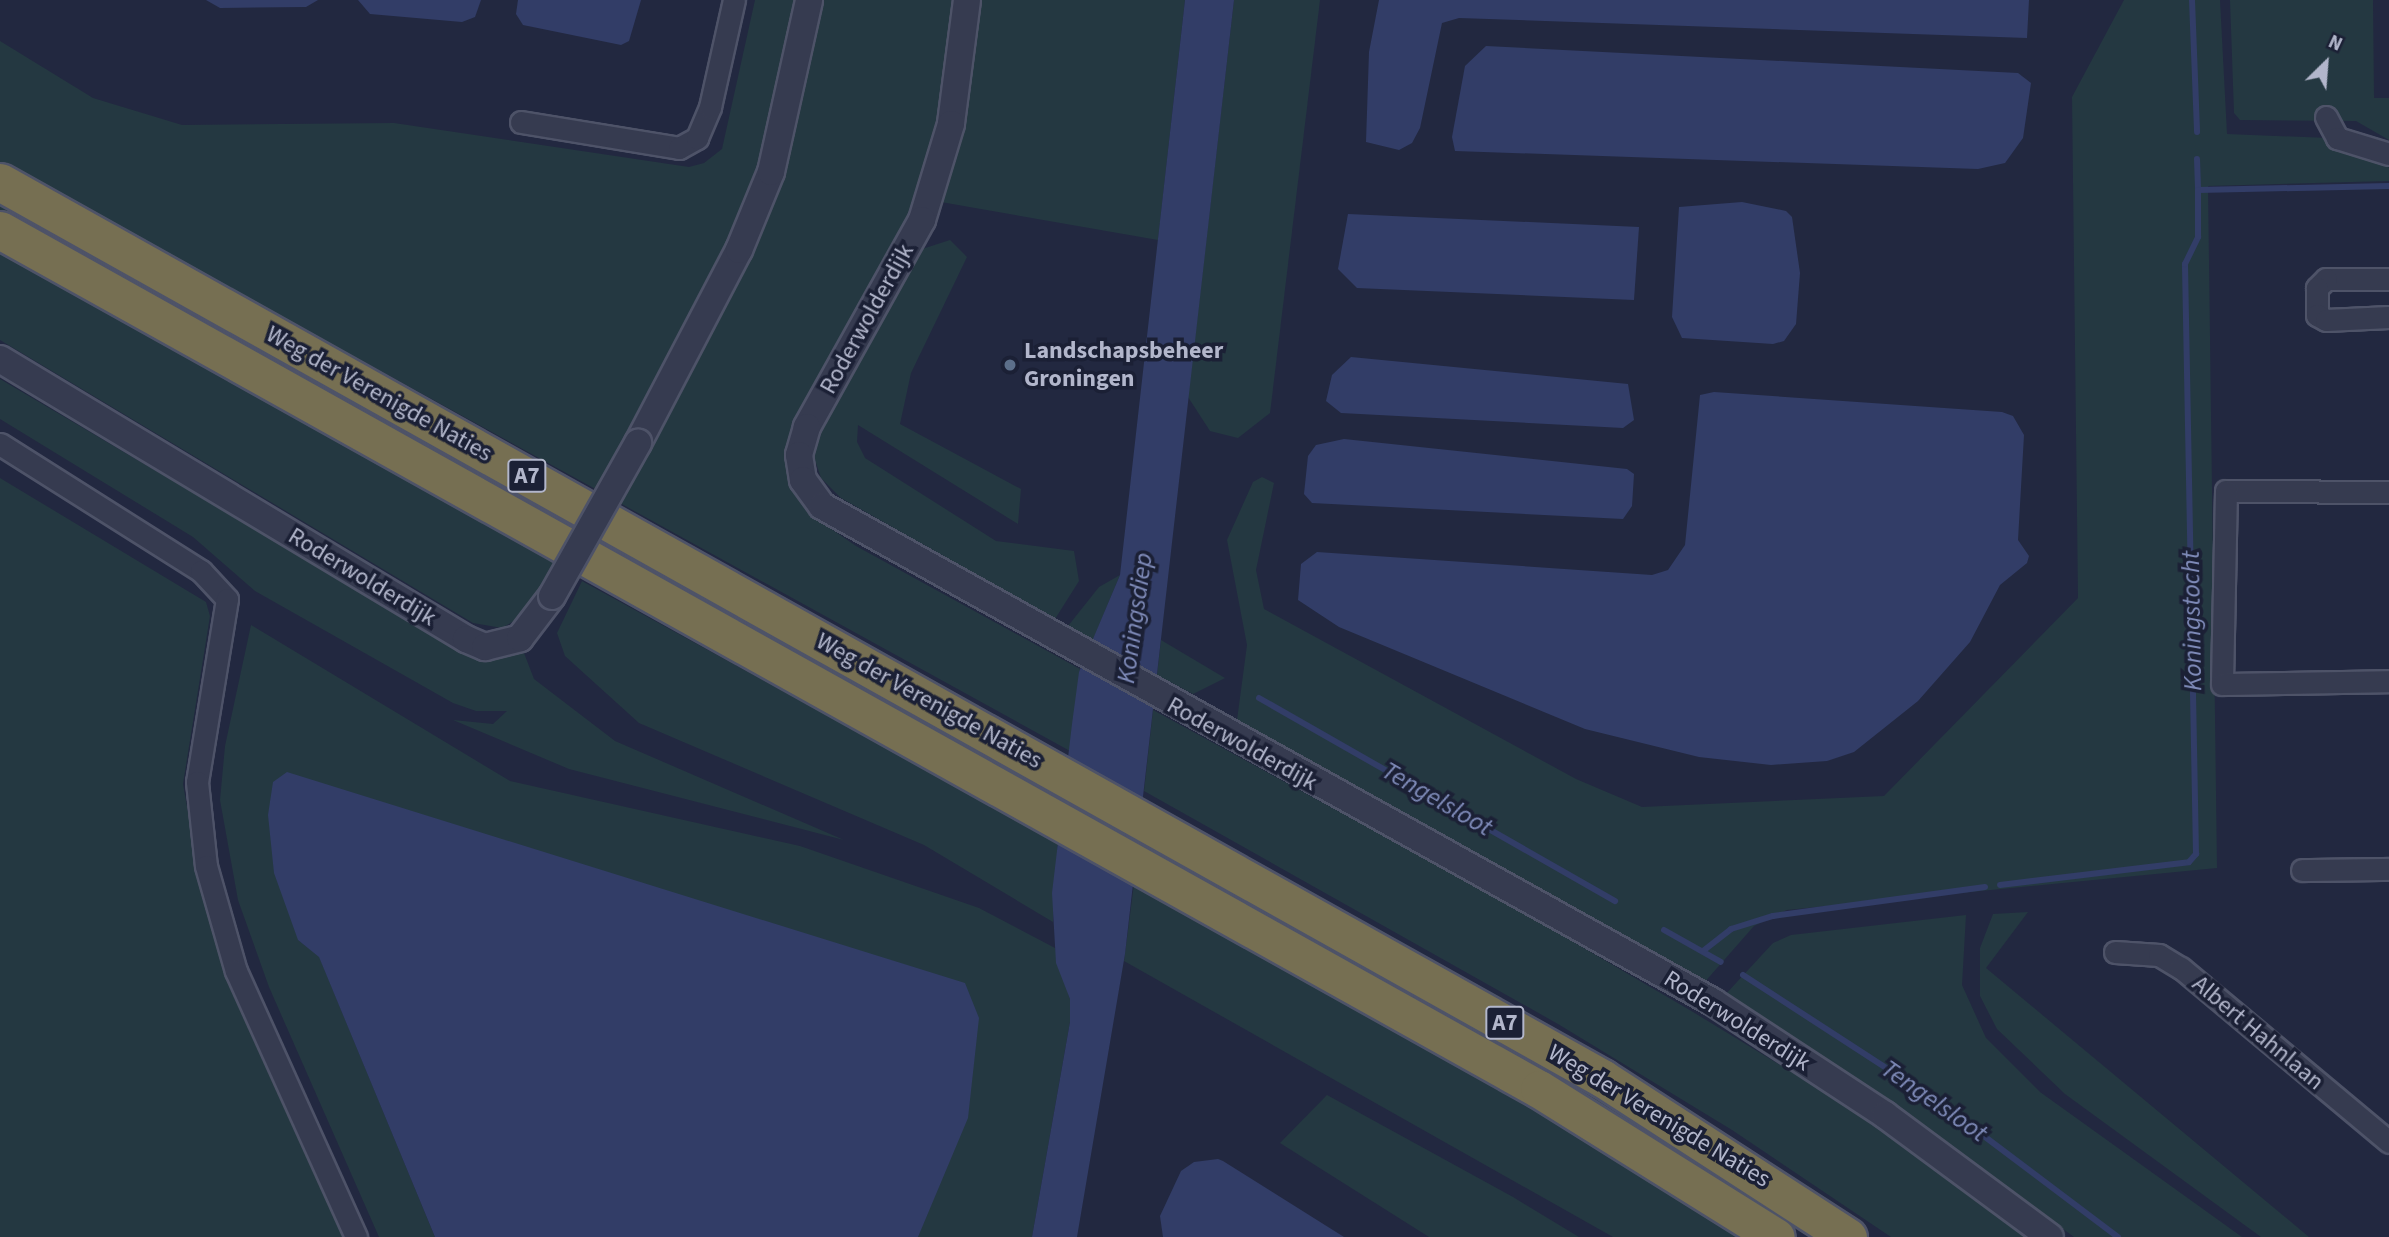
<!DOCTYPE html>
<html>
<head>
<meta charset="utf-8">
<style>
	body { margin:0 }
	#map { position:relative; width:2389px; height:1237px; overflow:hidden; background:#222840; font-family:"Source Sans 3",sans-serif }
	div>[style] { position:absolute }
	.green>* { inset:0; background:#243841 }
	.water>* { inset:0; background:#323d67 }
	.stream>* { height:6px; margin:-3px; padding:0 3px; transform-origin:3px; border-radius:3px; background:#323d67 }
	.roads { filter:drop-shadow(2px 0 #4e5368) drop-shadow(-2px 0 #4e5368) drop-shadow(0 2px #4e5368) drop-shadow(0 -2px #4e5368) }
	.minor>* { height:21px; margin:-10.5px; padding:0 10.5px; transform-origin:10.5px; border-radius:10.5px; background:#363b50 }
	.tertiary>* { height:26px; margin:-13px; padding:0 13px; transform-origin:13px; border-radius:13px; background:#363b50 }
	.motorway>* { height:37px; margin:-18.5px; padding:0 18.5px; transform-origin:18.5px; border-radius:18.5px; background:#766f52 }
	.bridges { filter:drop-shadow(2px 0 #4e5368) drop-shadow(-2px 0 #4e5368) drop-shadow(0 2px #4e5368) drop-shadow(0 -2px #4e5368) }
	.tertiary-bridge>* { height:26px; margin:-13px; padding:0 13px; transform-origin:13px; border-radius:13px; background:#363b50 }
	.dots>* { width:19px; height:19px; translate:-50% -50%; box-sizing:border-box; border:4px solid #1b2035; border-radius:50% }
	span { translate:-50% -50%; white-space:nowrap; text-align:center; line-height:1.15; -webkit-text-stroke:7px #1b2035; paint-order:stroke }
	.shield-label span { padding:2px 5px; background:#1b2035; border:2px solid; border-radius:5px; -webkit-text-stroke-width:0 }
	.shield-label { font-size:23px; color:#b2b6cb; font-weight:700 }
	.street-label { font-size:24px; color:#b2b6cb }
	.poi-label { font-size:24px; color:#b2b6cb; font-weight:700 }
	.left { translate:0 -50%; text-align:left }
	.water-label { font-size:26px; color:#7f8bb9; font-style:italic }
	.north { position:absolute; left:2291px; top:28px; width:70px; height:70px; -webkit-text-stroke:5px #1b2035; paint-order:stroke; rotate:25deg; font-size:19px; font-weight:700; line-height:28px; text-align:center; color:#b2b6cb }
	.north::after { content:''; display:block; margin:auto; width:24px; height:32px; background:#b2b6cb; clip-path:polygon(50% 0,100% 100%,50% 72%,0 100%) }
</style>
</head>
<body>
<div id="map">
	<div class="green">
		<i style="clip-path:polygon(755px 0,801px 0,744px 219px,599px 491px,0 162px,0 41px,93px 98px,182px 125px,394px 123px,689px 167px,704px 163px,722px 149px)"></i>
		<i style="clip-path:polygon(823px 0,957px 0,941px 122px,906px 226px,789px 451px,790px 484px,811px 515px,856px 546px,1080px 669px,1070px 751px,618px 502px,764px 227px,779px 189px)"></i>
		<i style="clip-path:polygon(981px 0,1185px 0,1158px 240px,941px 202px,963px 129px)"></i>
		<i style="clip-path:polygon(1234px 0,1320px 0,1270px 413px,1238px 438px,1210px 431px,1188px 397px)"></i>
		<i style="clip-path:polygon(2124px 0,2220px 0,2227px 134px,2353px 139px,2389px 168px,2389px 181px,2208px 186px,2217px 868px,1787px 910px,1754px 926px,1703px 984px,1237px 720px,1247px 645px,1227px 540px,1253px 482px,1262px 477px,1274px 483px,1256px 570px,1264px 609px,1576px 779px,1642px 807px,1884px 796px,2078px 598px,2072px 97px)"></i>
		<i style="clip-path:polygon(2230px 0,2373px 0,2374px 98px,2389px 98px,2389px 140px,2356px 121px,2240px 120px,2234px 113px)"></i>
		<i style="clip-path:polygon(0 195px,582px 520px,575px 534px,0 213px)"></i>
		<i style="clip-path:polygon(950px 240px,967px 257px,911px 373px,900px 424px,1021px 489px,1018px 524px,858px 425px,857px 442px,865px 458px,996px 541px,1074px 551px,1079px 581px,1055px 619px,841px 498px,821px 478px,815px 460px,814px 446px,830px 409px,919px 250px)"></i>
		<i style="clip-path:polygon(0 250px,558px 564px,529px 612px,502px 628px,473px 623px,0 340px)"></i>
		<i style="clip-path:polygon(0 379px,460px 650px,482px 660px,524px 653px,534px 679px,615px 741px,844px 840px,569px 769px,453px 720px,493px 724px,507px 711px,476px 711px,453px 703px,255px 591px,193px 537px,0 419px)"></i>
		<i style="clip-path:polygon(0 478px,206px 602px,210px 616px,183px 784px,204px 903px,228px 972px,347px 1237px,0 1237px)"></i>
		<i style="clip-path:polygon(602px 531px,1065px 789px,1063px 807px,594px 545px)"></i>
		<i style="clip-path:polygon(1120px 575px,1093px 640px,1068px 626px,1099px 587px)"></i>
		<i style="clip-path:polygon(582px 581px,1058px 842px,1053px 922px,924px 845px,639px 723px,565px 656px,557px 633px)"></i>
		<i style="clip-path:polygon(251px 625px,510px 781px,800px 846px,979px 908px,1055px 948px,1070px 999px,1070px 1022px,1032px 1237px,918px 1237px,931px 1195px,298px 940px,319px 956px,435px 1237px,379px 1237px,269px 987px,238px 900px,220px 800px,225px 746px)"></i>
		<i style="clip-path:polygon(1161px 640px,1225px 678px,1193px 694px,1157px 675px)"></i>
		<i style="clip-path:polygon(1153px 710px,1512px 906px,1693px 1012px,1872px 1121px,2032px 1237px,1891px 1237px,1732px 1130px,1558px 1024px,1144px 791px)"></i>
		<i style="clip-path:polygon(1140px 831px,1374px 962px,1710px 1164px,1138px 849px)"></i>
		<i style="clip-path:polygon(1134px 884px,1641px 1171px,1740px 1237px,1613px 1237px,1124px 961px)"></i>
		<i style="clip-path:polygon(2028px 912px,1986px 968px,2309px 1237px,2261px 1237px,2065px 1094px,1997px 1029px,1980px 996px,1980px 948px,1993px 914px)"></i>
		<i style="clip-path:polygon(1966px 915px,1962px 985px,1986px 1038px,2040px 1092px,2242px 1237px,2074px 1237px,1889px 1102px,1724px 996px,1773px 943px,1791px 935px)"></i>
		<i style="clip-path:polygon(1327px 1095px,1513px 1197px,1579px 1237px,1429px 1237px,1280px 1143px)"></i>
	</div>
	<div class="water">
		<i style="clip-path:polygon(206px 0,318px 0,306px 7px,220px 8px)"></i>
		<i style="clip-path:polygon(358px 0,481px 0,475px 17px,462px 22px,370px 14px)"></i>
		<i style="clip-path:polygon(518px 0,641px 0,629px 41px,621px 45px,523px 25px,516px 14px)"></i>
		<i style="clip-path:polygon(1185px 0,1234px 0,1125px 954px,1077px 1237px,1032px 1237px,1070px 1022px,1070px 999px,1056px 963px,1052px 893px,1072px 724px,1079px 672px,1120px 575px)"></i>
		<i style="clip-path:polygon(1379px 0,2029px 0,2027px 38px,1459px 18px,1442px 23px,1420px 128px,1412px 143px,1399px 150px,1366px 142px,1369px 52px)"></i>
		<i style="clip-path:polygon(1486px 46px,2018px 73px,2031px 83px,2023px 138px,2005px 163px,1978px 169px,1455px 151px,1452px 137px,1465px 66px)"></i>
		<i style="clip-path:polygon(1742px 202px,1786px 211px,1792px 217px,1800px 273px,1796px 324px,1784px 341px,1773px 344px,1682px 338px,1672px 317px,1679px 207px)"></i>
		<i style="clip-path:polygon(1348px 214px,1639px 227px,1634px 300px,1357px 288px,1338px 269px)"></i>
		<i style="clip-path:polygon(1351px 357px,1628px 384px,1634px 420px,1623px 428px,1341px 413px,1326px 401px,1332px 375px)"></i>
		<i style="clip-path:polygon(1714px 392px,2002px 412px,2013px 416px,2024px 435px,2018px 540px,2029px 556px,2027px 563px,2000px 585px,1970px 642px,1918px 701px,1854px 752px,1827px 761px,1771px 765px,1699px 757px,1585px 729px,1339px 627px,1298px 600px,1301px 564px,1317px 552px,1652px 575px,1668px 570px,1685px 545px,1700px 395px)"></i>
		<i style="clip-path:polygon(1344px 439px,1627px 469px,1634px 474px,1632px 506px,1623px 519px,1312px 503px,1304px 494px,1308px 456px,1316px 445px)"></i>
		<i style="clip-path:polygon(287px 772px,965px 983px,979px 1018px,968px 1118px,918px 1237px,435px 1237px,319px 957px,298px 940px,274px 873px,268px 815px,273px 782px)"></i>
		<i style="clip-path:polygon(1218px 1159px,1223px 1161px,1344px 1237px,1163px 1237px,1160px 1216px,1181px 1171px,1194px 1162px)"></i>
	</div>
	<div class="stream">
		<i style="left:2192px;top:0;width:132px;rotate:87.8deg"></i>
		<i style="left:2197px;top:159px;width:31px;rotate:88deg"></i>
		<i style="left:2198px;top:190px;width:191px;rotate:-1.2deg"></i>
		<i style="left:1259px;top:698px;width:410px;rotate:29.7deg"></i>
		<i style="left:2000px;top:885px;width:190px;rotate:-6.9deg"></i>
		<i style="left:2189px;top:862px;width:11px;rotate:-49deg"></i>
		<i style="left:2196px;top:854px;width:590px;rotate:-91.07deg"></i>
		<i style="left:2185px;top:264px;width:30px;rotate:-64deg"></i>
		<i style="left:2198px;top:237px;width:47px;rotate:-90deg"></i>
		<i style="left:1664px;top:930px;width:65px;rotate:29.3deg"></i>
		<i style="left:1703px;top:951px;width:36px;rotate:-38deg"></i>
		<i style="left:1731px;top:929px;width:44px;rotate:-17.2deg"></i>
		<i style="left:1773px;top:916px;width:214px;rotate:-7.8deg"></i>
		<i style="left:1743px;top:975px;width:235px;rotate:33deg"></i>
		<i style="left:1940px;top:1103px;width:223px;rotate:37deg"></i>
	</div>
	<div class="roads">
		<div class="minor">
			<i style="left:2326px;top:117px;width:24px;rotate:62deg"></i>
			<i style="left:2337px;top:138px;width:54px;rotate:17.1deg"></i>
			<i style="left:521px;top:122px;width:160px;rotate:9.3deg"></i>
			<i style="left:679px;top:148px;width:21px;rotate:-29deg"></i>
			<i style="left:697px;top:138px;width:34px;rotate:-67deg"></i>
			<i style="left:710px;top:107px;width:110px;rotate:-77.4deg"></i>
			<i style="left:2389px;top:279px;width:63px;rotate:180deg"></i>
			<i style="left:2326px;top:279px;width:13px;rotate:135deg"></i>
			<i style="left:2317px;top:288px;width:27px;rotate:90deg"></i>
			<i style="left:2317px;top:315px;width:10px;rotate:29deg"></i>
			<i style="left:2326px;top:320px;width:63px;rotate:-2.7deg"></i>
			<i style="left:0;top:444px;width:238px;rotate:32.3deg"></i>
			<i style="left:201px;top:571px;width:38px;rotate:47deg"></i>
			<i style="left:227px;top:599px;width:185px;rotate:99.3deg"></i>
			<i style="left:197px;top:782px;width:84px;rotate:83.9deg"></i>
			<i style="left:206px;top:866px;width:109px;rotate:74.1deg"></i>
			<i style="left:236px;top:971px;width:292px;rotate:65.7deg"></i>
			<i style="left:2389px;top:492px;width:163px;rotate:-179.6deg"></i>
			<i style="left:2226px;top:491px;width:193px;rotate:91.2deg"></i>
			<i style="left:2222px;top:684px;width:167px;rotate:-1deg"></i>
			<i style="left:2302px;top:870px;width:87px;rotate:-0.7deg"></i>
			<i style="left:2115px;top:952px;width:44px;rotate:3.9deg"></i>
			<i style="left:2159px;top:955px;width:26px;rotate:31deg"></i>
			<i style="left:2181px;top:968px;width:271px;rotate:39.9deg"></i>
		</div>
		<div class="tertiary">
			<i style="left:967px;top:0;width:125px;rotate:97.4deg"></i>
			<i style="left:951px;top:124px;width:100px;rotate:106.8deg"></i>
			<i style="left:922px;top:220px;width:237px;rotate:119.1deg"></i>
			<i style="left:807px;top:427px;width:29px;rotate:106deg"></i>
			<i style="left:799px;top:455px;width:25px;rotate:81deg"></i>
			<i style="left:803px;top:480px;width:32px;rotate:54deg"></i>
			<i style="left:822px;top:506px;width:1020px;rotate:29.1deg"></i>
			<i style="left:1713px;top:1002px;width:206px;rotate:33.3deg"></i>
			<i style="left:1885px;top:1115px;width:205px;rotate:36.5deg"></i>
			<i style="left:0;top:359px;width:544px;rotate:31deg"></i>
			<i style="left:466px;top:639px;width:21px;rotate:23deg"></i>
			<i style="left:485px;top:647px;width:36px;rotate:-14deg"></i>
			<i style="left:520px;top:638px;width:53px;rotate:-52.7deg"></i>
			<i style="left:638px;top:443px;width:218px;rotate:-62.4deg"></i>
			<i style="left:739px;top:250px;width:84px;rotate:-67.7deg"></i>
			<i style="left:771px;top:172px;width:176px;rotate:-77.5deg"></i>
		</div>
		<div class="motorway">
			<i style="left:0;top:182px;width:1836px;rotate:29.22deg"></i>
			<i style="left:1602px;top:1078px;width:293px;rotate:32.9deg"></i>
			<i style="left:0;top:230px;width:1762px;rotate:29.17deg"></i>
			<i style="left:1539px;top:1089px;width:279px;rotate:32deg"></i>
		</div>
	</div>
	<div class="bridges">
		<div class="tertiary-bridge">
			<i style="left:552px;top:596px;width:176px;rotate:-60.7deg"></i>
		</div>
	</div>
	<div class="dots">
		<i style="left:1010px;top:365px;background:#5c6f8a"></i>
	</div>
	<div class="shield-label">
		<span style="left:527px;top:476px">A7</span>
		<span style="left:1505px;top:1023px">A7</span>
	</div>
	<div class="street-label">
		<span style="left:867px;top:319px;rotate:-61deg">Roderwolderdijk</span>
		<span style="left:379px;top:394px;rotate:29deg">Weg der Verenigde Naties</span>
		<span style="left:362px;top:577px;rotate:31deg">Roderwolderdijk</span>
		<span style="left:929px;top:701px;rotate:29deg">Weg der Verenigde Naties</span>
		<span style="left:1242px;top:744px;rotate:29deg">Roderwolderdijk</span>
		<span style="left:1737px;top:1021px;rotate:32deg">Roderwolderdijk</span>
		<span style="left:2258px;top:1033px;rotate:40deg">Albert Hahnlaan</span>
		<span style="left:1659px;top:1116px;rotate:31deg">Weg der Verenigde Naties</span>
	</div>
	<div class="poi-label">
		<span class="left" style="left:1024px;top:365px">Landschapsbeheer<br>Groningen</span>
	</div>
	<div class="water-label">
		<span style="left:1135px;top:618px;rotate:-82deg">Koningsdiep</span>
		<span style="left:2192px;top:621px;rotate:-91deg">Koningstocht</span>
		<span style="left:1437px;top:799px;rotate:30deg">Tengelsloot</span>
		<span style="left:1934px;top:1101px;rotate:35deg">Tengelsloot</span>
	</div>
	<div class="north">N</div>
</div>
</body>
</html>
